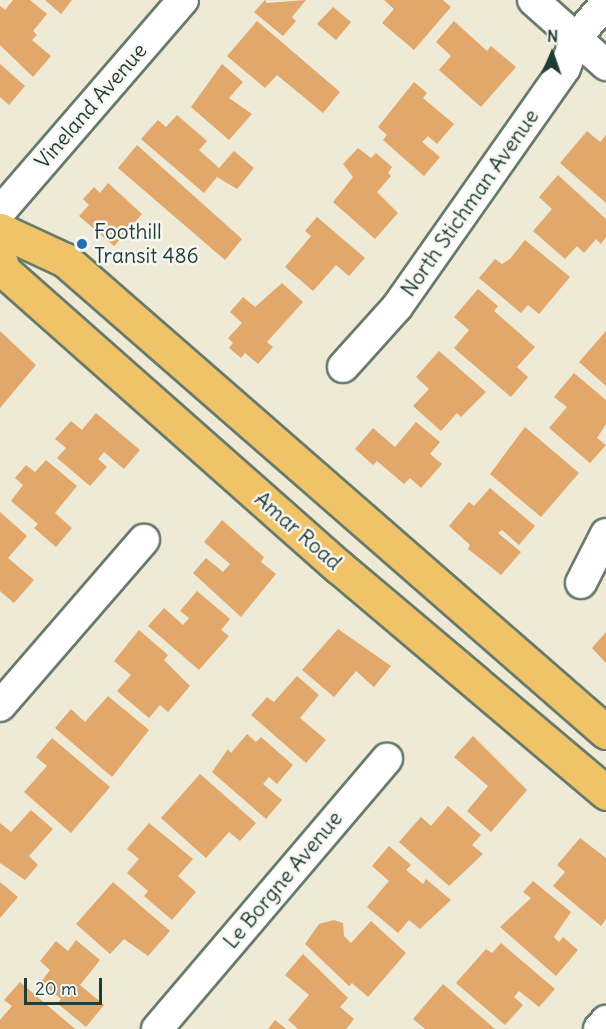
<!DOCTYPE html>
<html>
<head>
<meta charset="utf-8">
<style>
	body { margin:0 }
	#map { position:relative; width:606px; height:1029px; overflow:hidden; background:#eeead5; font-family:Delius,sans-serif }
	div>[style] { position:absolute }
	.building>* { inset:0; background:#e1a76b }
	.roads { filter:drop-shadow(2px 0 #677a6c) drop-shadow(-2px 0 #677a6c) drop-shadow(0 2px #677a6c) drop-shadow(0 -2px #677a6c) }
	.minor>* { height:30px; margin:-15px; padding:0 15px; transform-origin:15px; border-radius:15px; background:#fff }
	.major>* { height:33px; margin:-16.5px; padding:0 16.5px; transform-origin:16.5px; border-radius:16.5px; background:#f1c369 }
	.dots>* { width:16px; height:16px; translate:-50% -50%; box-sizing:border-box; border:3px solid #f6f6f2; border-radius:50% }
	span { translate:-50% -50%; white-space:nowrap; text-align:center; line-height:1.15; -webkit-text-stroke:5px #f6f6f2; paint-order:stroke }
	.street-label { font-size:21px; color:#1f3d34 }
	.poi-label { font-size:21px; color:#1f3d34 }
	.left { translate:0 -50%; text-align:left }
	.north { position:absolute; left:522px; top:24px; width:60px; height:60px; -webkit-text-stroke:4px #f6f6f2; paint-order:stroke; rotate:2deg; font-size:16px; font-weight:700; line-height:24px; text-align:center; color:#1f3d34 }
	.north::after { content:''; display:block; margin:auto; width:21px; height:27px; background:#1f3d34; clip-path:polygon(50% 0,100% 100%,50% 72%,0 100%) }
	.scale { position:absolute; left:24px; top:978px; width:78px; height:27px; box-sizing:border-box; border:3px solid #1f3d34; border-top:0; padding-left:8px; font-size:18px; line-height:21px; white-space:nowrap; color:#1f3d34; -webkit-text-stroke:4px #f6f6f2; paint-order:stroke }
</style>
</head>
<body>
<div id="map">
	<div class="building">
		<i style="clip-path:polygon(13px 0,30px 0,47px 14px,33px 31px,37px 35px,32px 40px,51px 56px,33px 77px,0 45px,0 6px,5px 10px)"></i>
		<i style="clip-path:polygon(45px 0,72px 0,61px 14px)"></i>
		<i style="clip-path:polygon(265px 0,267px 3px,306px 0,292px 17px,296px 21px,283px 36px,254px 12px)"></i>
		<i style="clip-path:polygon(384px 0,443px 0,451px 7px,414px 50px,382px 23px,394px 9px)"></i>
		<i style="clip-path:polygon(333px 7px,351px 22px,336px 40px,317px 24px)"></i>
		<i style="clip-path:polygon(257px 21px,340px 92px,323px 113px,277px 75px,265px 88px,227px 56px)"></i>
		<i style="clip-path:polygon(454px 21px,487px 51px,491px 46px,516px 67px,481px 107px,439px 70px,451px 56px,436px 42px)"></i>
		<i style="clip-path:polygon(0 64px,25px 86px,9px 105px,0 97px)"></i>
		<i style="clip-path:polygon(222px 64px,243px 82px,229px 98px,252px 114px,229px 140px,191px 107px)"></i>
		<i style="clip-path:polygon(414px 82px,427px 93px,423px 98px,454px 124px,437px 144px,428px 136px,422px 142px,440px 157px,424px 176px,383px 140px,387px 135px,378px 127px)"></i>
		<i style="clip-path:polygon(177px 115px,207px 141px,199px 150px,219px 168px,234px 151px,254px 168px,237px 189px,217px 177px,204px 193px,141px 139px,158px 120px,166px 127px)"></i>
		<i style="clip-path:polygon(587px 131px,600px 142px,606px 135px,606px 203px,560px 163px)"></i>
		<i style="clip-path:polygon(137px 145px,242px 239px,225px 260px,118px 168px)"></i>
		<i style="clip-path:polygon(358px 148px,371px 158px,376px 153px,392px 167px,388px 173px,391px 176px,377px 192px,398px 213px,375px 239px,333px 202px,353px 177px,343px 164px)"></i>
		<i style="clip-path:polygon(558px 175px,606px 219px,606px 237px,601px 244px,596px 239px,584px 253px,577px 246px,565px 259px,533px 231px,552px 209px,539px 197px)"></i>
		<i style="clip-path:polygon(108px 183px,142px 214px,114px 246px,79px 216px,89px 205px,83px 199px,94px 187px,100px 193px)"></i>
		<i style="clip-path:polygon(317px 217px,365px 258px,349px 276px,336px 265px,313px 291px,285px 267px,311px 236px,305px 231px)"></i>
		<i style="clip-path:polygon(525px 240px,570px 277px,539px 314px,528px 305px,521px 313px,479px 278px,495px 259px,502px 264px,510px 259px)"></i>
		<i style="clip-path:polygon(282px 283px,303px 302px,267px 342px,273px 347px,258px 364px,245px 353px,241px 358px,229px 348px,233px 343px,228px 338px,242px 323px,230px 312px,243px 297px,255px 307px)"></i>
		<i style="clip-path:polygon(478px 289px,498px 306px,494px 311px,535px 347px,517px 367px,528px 377px,511px 397px,454px 348px,469px 330px,454px 317px)"></i>
		<i style="clip-path:polygon(0 331px,36px 365px,0 408px)"></i>
		<i style="clip-path:polygon(606px 331px,606px 386px,579px 362px)"></i>
		<i style="clip-path:polygon(439px 351px,486px 392px,461px 417px,457px 413px,441px 431px,413px 406px,429px 389px,416px 377px)"></i>
		<i style="clip-path:polygon(574px 373px,606px 400px,606px 424px,597px 438px,606px 445px,590px 463px,549px 428px,567px 407px,554px 397px)"></i>
		<i style="clip-path:polygon(96px 413px,140px 450px,124px 469px,104px 452px,98px 459px,107px 467px,90px 486px,57px 458px,66px 448px,55px 439px,71px 421px,82px 430px)"></i>
		<i style="clip-path:polygon(416px 422px,440px 442px,430px 454px,442px 464px,421px 488px,410px 478px,404px 484px,377px 461px,373px 465px,355px 449px,373px 428px,395px 447px)"></i>
		<i style="clip-path:polygon(525px 427px,579px 473px,541px 517px,490px 474px)"></i>
		<i style="clip-path:polygon(46px 460px,77px 486px,55px 513px,72px 528px,56px 547px,34px 528px,38px 524px,11px 501px,23px 485px,15px 478px,26px 465px,35px 472px)"></i>
		<i style="clip-path:polygon(490px 488px,535px 526px,519px 545px,502px 530px,498px 533px,521px 552px,501px 575px,468px 549px,470px 545px,449px 526px,469px 502px,474px 506px)"></i>
		<i style="clip-path:polygon(0 512px,27px 536px,8px 558px,34px 580px,14px 603px,0 591px)"></i>
		<i style="clip-path:polygon(222px 520px,264px 557px,261px 562px,276px 574px,241px 617px,193px 573px,206px 558px,223px 572px,230px 564px,204px 542px)"></i>
		<i style="clip-path:polygon(197px 591px,230px 619px,221px 630px,229px 636px,199px 670px,148px 626px,164px 608px,183px 625px,189px 618px,180px 611px)"></i>
		<i style="clip-path:polygon(338px 629px,391px 666px,374px 687px,356px 671px,334px 697px,302px 670px)"></i>
		<i style="clip-path:polygon(139px 630px,168px 655px,164px 660px,190px 686px,168px 712px,160px 705px,149px 718px,117px 691px,131px 675px,114px 661px)"></i>
		<i style="clip-path:polygon(606px 632px,606px 663px,592px 648px)"></i>
		<i style="clip-path:polygon(297px 676px,319px 695px,300px 718px,326px 740px,306px 763px,251px 715px,267px 697px,274px 702px)"></i>
		<i style="clip-path:polygon(108px 696px,149px 730px,112px 777px,55px 728px,71px 709px,85px 722px)"></i>
		<i style="clip-path:polygon(247px 734px,256px 742px,261px 737px,293px 765px,277px 784px,269px 777px,263px 784px,282px 800px,266px 819px,212px 772px,228px 749px,231px 753px)"></i>
		<i style="clip-path:polygon(473px 736px,527px 790px,491px 832px,467px 811px,488px 786px,454px 757px)"></i>
		<i style="clip-path:polygon(52px 738px,110px 787px,71px 833px,24px 792px,47px 766px,36px 757px)"></i>
		<i style="clip-path:polygon(200px 774px,256px 823px,240px 841px,229px 832px,206px 858px,161px 818px)"></i>
		<i style="clip-path:polygon(448px 806px,481px 835px,472px 845px,483px 854px,449px 886px,399px 842px,421px 817px,431px 826px)"></i>
		<i style="clip-path:polygon(31px 810px,53px 829px,29px 856px,38px 865px,25px 880px,0 863px,0 823px,11px 832px)"></i>
		<i style="clip-path:polygon(149px 823px,193px 859px,178px 876px,196px 892px,172px 920px,144px 896px,148px 891px,127px 873px,139px 859px,127px 849px)"></i>
		<i style="clip-path:polygon(580px 838px,606px 858px,606px 919px,601px 926px,553px 886px,565px 872px,557px 865px)"></i>
		<i style="clip-path:polygon(389px 846px,411px 865px,406px 870px,423px 884px,426px 879px,451px 900px,420px 929px,409px 920px,398px 933px,367px 907px,389px 881px,372px 866px)"></i>
		<i style="clip-path:polygon(533px 881px,571px 912px,554px 937px,559px 942px,563px 937px,578px 950px,556px 976px,500px 927px,531px 898px,523px 892px)"></i>
		<i style="clip-path:polygon(0 882px,18px 897px,0 918px)"></i>
		<i style="clip-path:polygon(113px 882px,170px 931px,148px 956px,124px 939px,110px 954px,76px 924px)"></i>
		<i style="clip-path:polygon(334px 920px,343px 923px,344px 936px,351px 943px,371px 921px,406px 953px,368px 997px,352px 983px,349px 986px,305px 944px,319px 924px)"></i>
		<i style="clip-path:polygon(76px 940px,100px 960px,80px 985px,104px 1005px,86px 1027px,57px 1003px,61px 999px,41px 982px,50px 970px,40px 961px,56px 941px,68px 951px)"></i>
		<i style="clip-path:polygon(501px 943px,555px 989px,539px 1007px,519px 991px,514px 997px,523px 1005px,505px 1025px,456px 983px,486px 949px,492px 953px)"></i>
		<i style="clip-path:polygon(303px 954px,348px 998px,340px 1007px,354px 1019px,346px 1029px,298px 1029px,288px 1020px,309px 995px,285px 975px)"></i>
		<i style="clip-path:polygon(20px 982px,75px 1029px,0 1029px,0 1020px,12px 1006px,4px 1000px)"></i>
		<i style="clip-path:polygon(443px 984px,495px 1029px,425px 1029px,413px 1019px)"></i>
		<i style="clip-path:polygon(275px 1020px,286px 1029px,268px 1029px)"></i>
	</div>
	<div class="roads">
		<div class="minor">
			<i style="left:533px;top:0;width:98px;rotate:41.7deg"></i>
			<i style="left:0;top:212px;width:280px;rotate:-49.2deg"></i>
			<i style="left:343px;top:367px;width:81px;rotate:-48deg"></i>
			<i style="left:397px;top:307px;width:292px;rotate:-54.9deg"></i>
			<i style="left:565px;top:68px;width:32px;rotate:-70deg"></i>
			<i style="left:576px;top:38px;width:46px;rotate:-49.4deg"></i>
			<i style="left:581px;top:583px;width:55px;rotate:-63deg"></i>
			<i style="left:0;top:706px;width:220px;rotate:-49.1deg"></i>
			<i style="left:157px;top:1029px;width:355px;rotate:-49.6deg"></i>
			<i style="left:599px;top:1029px;width:11px;rotate:-49deg"></i>
		</div>
		<div class="major">
			<i style="left:0;top:230px;width:72px;rotate:24.8deg"></i>
			<i style="left:65px;top:260px;width:718px;rotate:41.1deg"></i>
			<i style="left:0;top:260px;width:10px;rotate:73deg"></i>
			<i style="left:3px;top:270px;width:448px;rotate:41.5deg"></i>
			<i style="left:339px;top:567px;width:350px;rotate:40.2deg"></i>
		</div>
	</div>
	<div class="dots">
		<i style="left:82px;top:244px;background:#1f6fb2"></i>
	</div>
	<div class="street-label">
		<span style="left:91px;top:106px;rotate:-49deg">Vineland Avenue</span>
		<span style="left:470px;top:203px;rotate:-55deg">North Stichman Avenue</span>
		<span style="left:298px;top:531px;rotate:41deg">Amar Road</span>
		<span style="left:283px;top:880px;rotate:-50deg">Le Borgne Avenue</span>
	</div>
	<div class="poi-label">
		<span class="left" style="left:94px;top:244px">Foothill<br>Transit 486</span>
	</div>
	<div class="north">N</div>
	<div class="scale">20 m</div>
</div>
</body>
</html>
